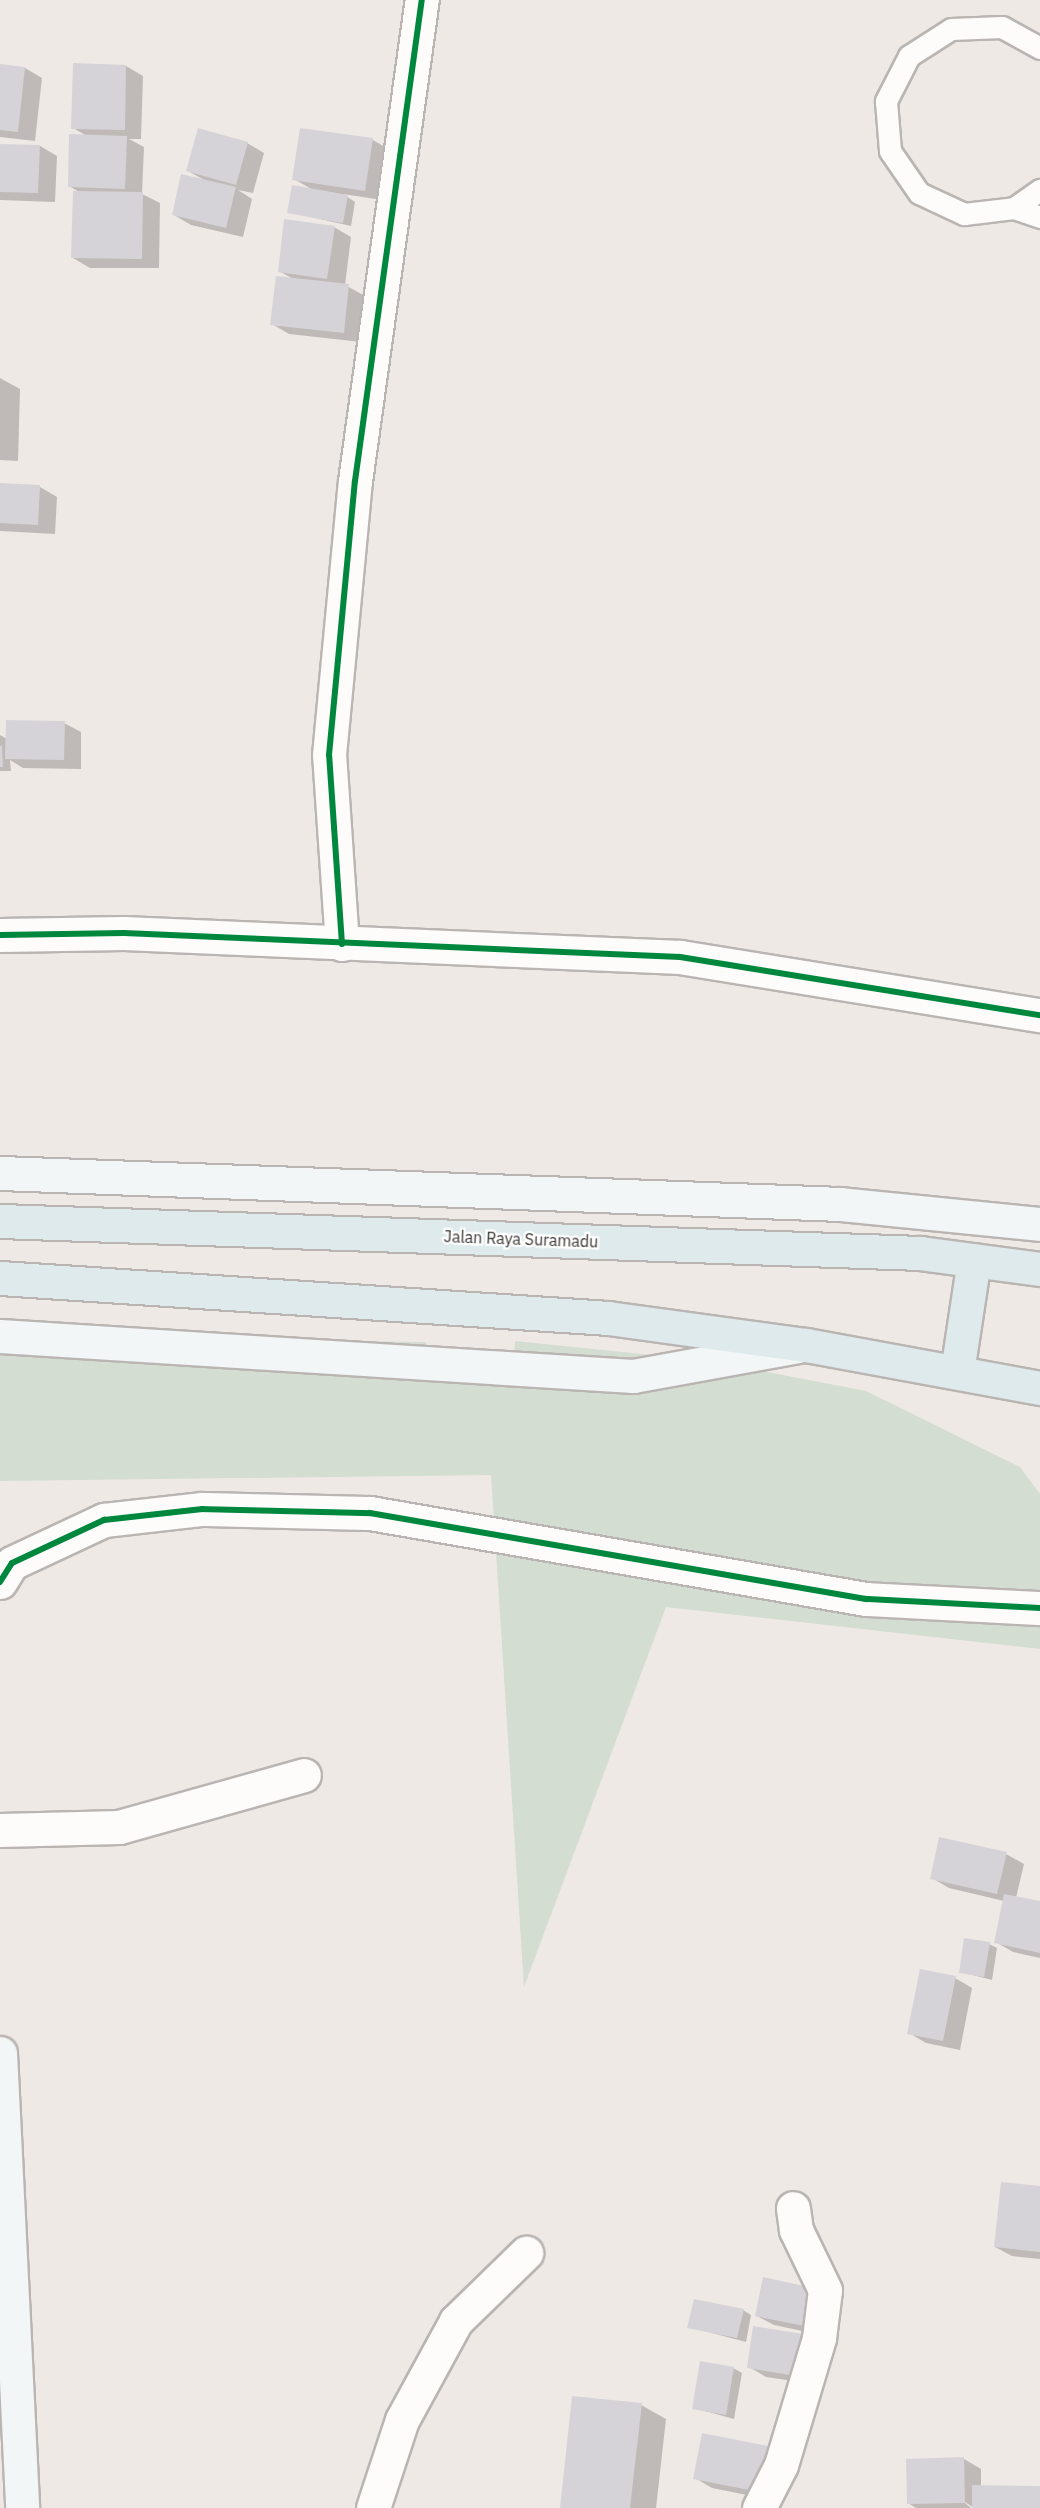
<!DOCTYPE html>
<html>
<head>
<meta charset="utf-8">
<style>
	body { margin:0 }
	#map { position:relative; width:1040px; height:2508px; overflow:hidden; background:#efe9e5; font-family:"IBM Plex Sans",sans-serif }
	div>[style] { position:absolute }
	.green>* { inset:0; background:#d3ddd2 }
	.shadow>* { inset:0; background:#0003 }
	.building>* { inset:0; background:#d6d3d8 }
	.roads { filter:drop-shadow(2px 0 #bab5b2) drop-shadow(-2px 0 #bab5b2) drop-shadow(0 2px #bab5b2) drop-shadow(0 -2px #bab5b2) }
	.service>* { height:21px; margin:-10.5px; padding:0 10.5px; transform-origin:10.5px; border-radius:10.5px; background:#fdfcfb }
	.minor>* { height:33px; margin:-16.5px; padding:0 16.5px; transform-origin:16.5px; border-radius:16.5px; background:#fdfcfb }
	.secondary>* { height:33px; margin:-16.5px; padding:0 16.5px; transform-origin:16.5px; border-radius:16.5px; background:#f2f6f6 }
	.trunk>* { height:33px; margin:-16.5px; padding:0 16.5px; transform-origin:16.5px; border-radius:16.5px; background:#dfeaec }
	.cycleway>* { height:6px; margin:-3px; padding:0 3px; transform-origin:3px; border-radius:3px; background:#00873e }
	span { translate:-50% -50%; white-space:nowrap; text-align:center; line-height:1.15; -webkit-text-stroke:4.5px #fff; paint-order:stroke }
	.street-label { font-size:16px; color:#383432 }
</style>
</head>
<body>
<div id="map">
	<div class="green">
		<i style="clip-path:polygon(0 1337px,426px 1342px,425px 1376px,513px 1380px,515px 1341px,710px 1361px,866px 1391px,1020px 1467px,1040px 1494px,1040px 1649px,666px 1607px,524px 1987px,491px 1475px,0 1481px)"></i>
	</div>
	<div class="shadow">
		<i style="clip-path:polygon(0 65px,25px 68px,42px 78px,35px 141px,0 137px)"></i>
		<i style="clip-path:polygon(126px 66px,143px 76px,141px 139px,129px 139px,144px 147px,142px 194px,160px 203px,159px 268px,90px 268px,73px 258px,81px 193px,69px 186px,87px 136px,73px 128px)"></i>
		<i style="clip-path:polygon(302px 129px,373px 140px,390px 150px,382px 200px,343px 194px,355px 202px,351px 226px,289px 212px,313px 190px,294px 179px)"></i>
		<i style="clip-path:polygon(247px 143px,264px 153px,253px 193px,238px 190px,252px 199px,243px 237px,191px 225px,174px 215px,206px 181px,188px 171px)"></i>
		<i style="clip-path:polygon(0 145px,40px 146px,57px 156px,55px 202px,0 200px)"></i>
		<i style="clip-path:polygon(334px 227px,351px 237px,345px 285px,365px 296px,361px 342px,289px 334px,272px 324px,295px 280px,279px 271px)"></i>
		<i style="clip-path:polygon(0 378px,20px 389px,18px 461px,0 460px)"></i>
		<i style="clip-path:polygon(0 485px,40px 487px,57px 497px,55px 534px,0 531px)"></i>
		<i style="clip-path:polygon(64px 723px,81px 732px,81px 769px,23px 768px,10px 760px,11px 771px,0 771px,0 735px,7px 739px)"></i>
		<i style="clip-path:polygon(1006px 1854px,1024px 1864px,1016px 1898px,1040px 1903px,1040px 1958px,1013px 1952px,996px 1942px,1004px 1901px,949px 1888px,932px 1878px)"></i>
		<i style="clip-path:polygon(989px 1944px,997px 1948px,992px 1980px,961px 1972px)"></i>
		<i style="clip-path:polygon(955px 1978px,972px 1988px,960px 2050px,926px 2043px,909px 2033px)"></i>
		<i style="clip-path:polygon(1040px 2187px,1040px 2259px,1012px 2256px,995px 2247px)"></i>
		<i style="clip-path:polygon(829px 2299px,821px 2335px,774px 2325px,757px 2316px)"></i>
		<i style="clip-path:polygon(743px 2310px,751px 2315px,746px 2342px,689px 2327px)"></i>
		<i style="clip-path:polygon(754px 2328px,814px 2384px,766px 2377px,749px 2367px)"></i>
		<i style="clip-path:polygon(733px 2368px,742px 2373px,734px 2419px,694px 2408px)"></i>
		<i style="clip-path:polygon(641px 2405px,666px 2419px,656px 2508px,563px 2508px)"></i>
		<i style="clip-path:polygon(704px 2435px,768px 2448px,785px 2458px,776px 2501px,712px 2488px,695px 2478px)"></i>
		<i style="clip-path:polygon(964px 2459px,981px 2469px,981px 2487px,1040px 2487px,1040px 2508px,974px 2508px,959px 2498px,971px 2508px,916px 2508px,908px 2503px)"></i>
	</div>
	<div class="building">
		<i style="clip-path:polygon(73px 63px,126px 65px,125px 130px,71px 129px)"></i>
		<i style="clip-path:polygon(0 64px,25px 67px,18px 132px,0 130px)"></i>
		<i style="clip-path:polygon(198px 128px,248px 142px,236px 185px,186px 171px)"></i>
		<i style="clip-path:polygon(300px 128px,373px 138px,365px 191px,292px 180px)"></i>
		<i style="clip-path:polygon(69px 134px,127px 136px,125px 189px,68px 187px)"></i>
		<i style="clip-path:polygon(0 144px,40px 145px,38px 193px,0 192px)"></i>
		<i style="clip-path:polygon(181px 174px,236px 187px,226px 228px,172px 215px)"></i>
		<i style="clip-path:polygon(292px 185px,348px 195px,343px 223px,287px 213px)"></i>
		<i style="clip-path:polygon(73px 191px,143px 192px,142px 259px,71px 258px)"></i>
		<i style="clip-path:polygon(284px 219px,335px 226px,327px 279px,278px 272px)"></i>
		<i style="clip-path:polygon(276px 276px,349px 284px,344px 333px,270px 325px)"></i>
		<i style="clip-path:polygon(0 483px,40px 485px,38px 525px,0 523px)"></i>
		<i style="clip-path:polygon(6px 720px,65px 721px,64px 760px,5px 759px)"></i>
		<i style="clip-path:polygon(0 746px,2px 746px,3px 767px,0 767px)"></i>
		<i style="clip-path:polygon(939px 1837px,1007px 1852px,997px 1894px,930px 1879px)"></i>
		<i style="clip-path:polygon(1004px 1894px,1040px 1901px,1040px 1953px,994px 1943px)"></i>
		<i style="clip-path:polygon(964px 1938px,990px 1942px,984px 1977px,959px 1973px)"></i>
		<i style="clip-path:polygon(920px 1969px,956px 1976px,943px 2041px,907px 2034px)"></i>
		<i style="clip-path:polygon(1001px 2182px,1040px 2186px,1040px 2252px,994px 2247px)"></i>
		<i style="clip-path:polygon(763px 2277px,813px 2288px,804px 2326px,755px 2316px)"></i>
		<i style="clip-path:polygon(694px 2299px,744px 2309px,737px 2338px,687px 2328px)"></i>
		<i style="clip-path:polygon(753px 2326px,804px 2334px,797px 2376px,747px 2368px)"></i>
		<i style="clip-path:polygon(700px 2361px,734px 2367px,726px 2415px,692px 2409px)"></i>
		<i style="clip-path:polygon(572px 2396px,642px 2403px,630px 2508px,560px 2508px)"></i>
		<i style="clip-path:polygon(702px 2433px,768px 2446px,759px 2492px,693px 2479px)"></i>
		<i style="clip-path:polygon(964px 2457px,965px 2503px,907px 2504px,906px 2459px)"></i>
		<i style="clip-path:polygon(972px 2485px,1040px 2486px,1040px 2508px,972px 2508px)"></i>
	</div>
	<div class="roads">
		<div class="service">
			<i style="left:1040px;top:48px;width:43px;rotate:-151.1deg"></i>
			<i style="left:1002px;top:27px;width:51px;rotate:177.8deg"></i>
			<i style="left:951px;top:29px;width:50px;rotate:147.3deg"></i>
			<i style="left:909px;top:56px;width:51px;rotate:117.1deg"></i>
			<i style="left:886px;top:101px;width:50px;rotate:85.4deg"></i>
			<i style="left:890px;top:151px;width:51px;rotate:55.4deg"></i>
			<i style="left:919px;top:193px;width:50px;rotate:25deg"></i>
			<i style="left:964px;top:214px;width:50px;rotate:-6.8deg"></i>
			<i style="left:1014px;top:208px;width:32px;rotate:-35deg"></i>
			<i style="left:1014px;top:208px;width:28px;rotate:19deg"></i>
		</div>
		<div class="minor">
			<i style="left:0;top:935px;width:124px;rotate:-0.9deg"></i>
			<i style="left:124px;top:933px;width:557px;rotate:2.47deg"></i>
			<i style="left:680px;top:957px;width:365px;rotate:9.2deg"></i>
			<i style="left:342px;top:944px;width:189px;rotate:-93.9deg"></i>
			<i style="left:329px;top:755px;width:275px;rotate:-84.6deg"></i>
			<i style="left:355px;top:481px;width:486px;rotate:-82.1deg"></i>
			<i style="left:0;top:1582px;width:22px;rotate:-58deg"></i>
			<i style="left:12px;top:1563px;width:102px;rotate:-25.1deg"></i>
			<i style="left:104px;top:1520px;width:99px;rotate:-6.4deg"></i>
			<i style="left:202px;top:1509px;width:168px;rotate:1.4deg"></i>
			<i style="left:370px;top:1513px;width:503px;rotate:9.84deg"></i>
			<i style="left:866px;top:1599px;width:174px;rotate:3deg"></i>
			<i style="left:0;top:1830px;width:119px;rotate:-1.4deg"></i>
			<i style="left:119px;top:1827px;width:192px;rotate:-15.7deg"></i>
			<i style="left:373px;top:2508px;width:93px;rotate:-71.8deg"></i>
			<i style="left:402px;top:2420px;width:113px;rotate:-61.4deg"></i>
			<i style="left:456px;top:2321px;width:98px;rotate:-44.2deg"></i>
			<i style="left:759px;top:2508px;width:48px;rotate:-62.9deg"></i>
			<i style="left:781px;top:2465px;width:133px;rotate:-73.3deg"></i>
			<i style="left:819px;top:2338px;width:48px;rotate:-82.9deg"></i>
			<i style="left:825px;top:2290px;width:67px;rotate:-115.8deg"></i>
			<i style="left:796px;top:2230px;width:22px;rotate:-98deg"></i>
		</div>
		<div class="secondary">
			<i style="left:0;top:1173px;width:841px;rotate:2.11deg"></i>
			<i style="left:840px;top:1204px;width:201px;rotate:5.7deg"></i>
			<i style="left:0;top:1336px;width:634px;rotate:3.62deg"></i>
			<i style="left:633px;top:1376px;width:168px;rotate:-10.3deg"></i>
			<i style="left:0;top:2053px;width:456px;rotate:87.2deg"></i>
		</div>
		<div class="trunk">
			<i style="left:0;top:1221px;width:921px;rotate:1.99deg"></i>
			<i style="left:920px;top:1253px;width:121px;rotate:7.6deg"></i>
			<i style="left:0;top:1278px;width:609px;rotate:3.76deg"></i>
			<i style="left:608px;top:1318px;width:200px;rotate:7.8deg"></i>
			<i style="left:806px;top:1345px;width:238px;rotate:10.4deg"></i>
			<i style="left:957px;top:1372px;width:113px;rotate:-81.4deg"></i>
		</div>
	</div>
	<div class="cycleway">
		<i style="left:0;top:935px;width:124px;rotate:-0.9deg"></i>
		<i style="left:124px;top:933px;width:557px;rotate:2.47deg"></i>
		<i style="left:680px;top:957px;width:365px;rotate:9.2deg"></i>
		<i style="left:342px;top:944px;width:189px;rotate:-93.9deg"></i>
		<i style="left:329px;top:755px;width:275px;rotate:-84.6deg"></i>
		<i style="left:355px;top:481px;width:486px;rotate:-82.1deg"></i>
		<i style="left:0;top:1582px;width:22px;rotate:-58deg"></i>
		<i style="left:12px;top:1563px;width:102px;rotate:-25.1deg"></i>
		<i style="left:104px;top:1520px;width:99px;rotate:-6.4deg"></i>
		<i style="left:202px;top:1509px;width:168px;rotate:1.4deg"></i>
		<i style="left:370px;top:1513px;width:503px;rotate:9.84deg"></i>
		<i style="left:866px;top:1599px;width:174px;rotate:3deg"></i>
	</div>
	<div class="street-label">
		<span style="left:521px;top:1239px;rotate:2deg">Jalan Raya Suramadu</span>
	</div>
</div>
</body>
</html>
